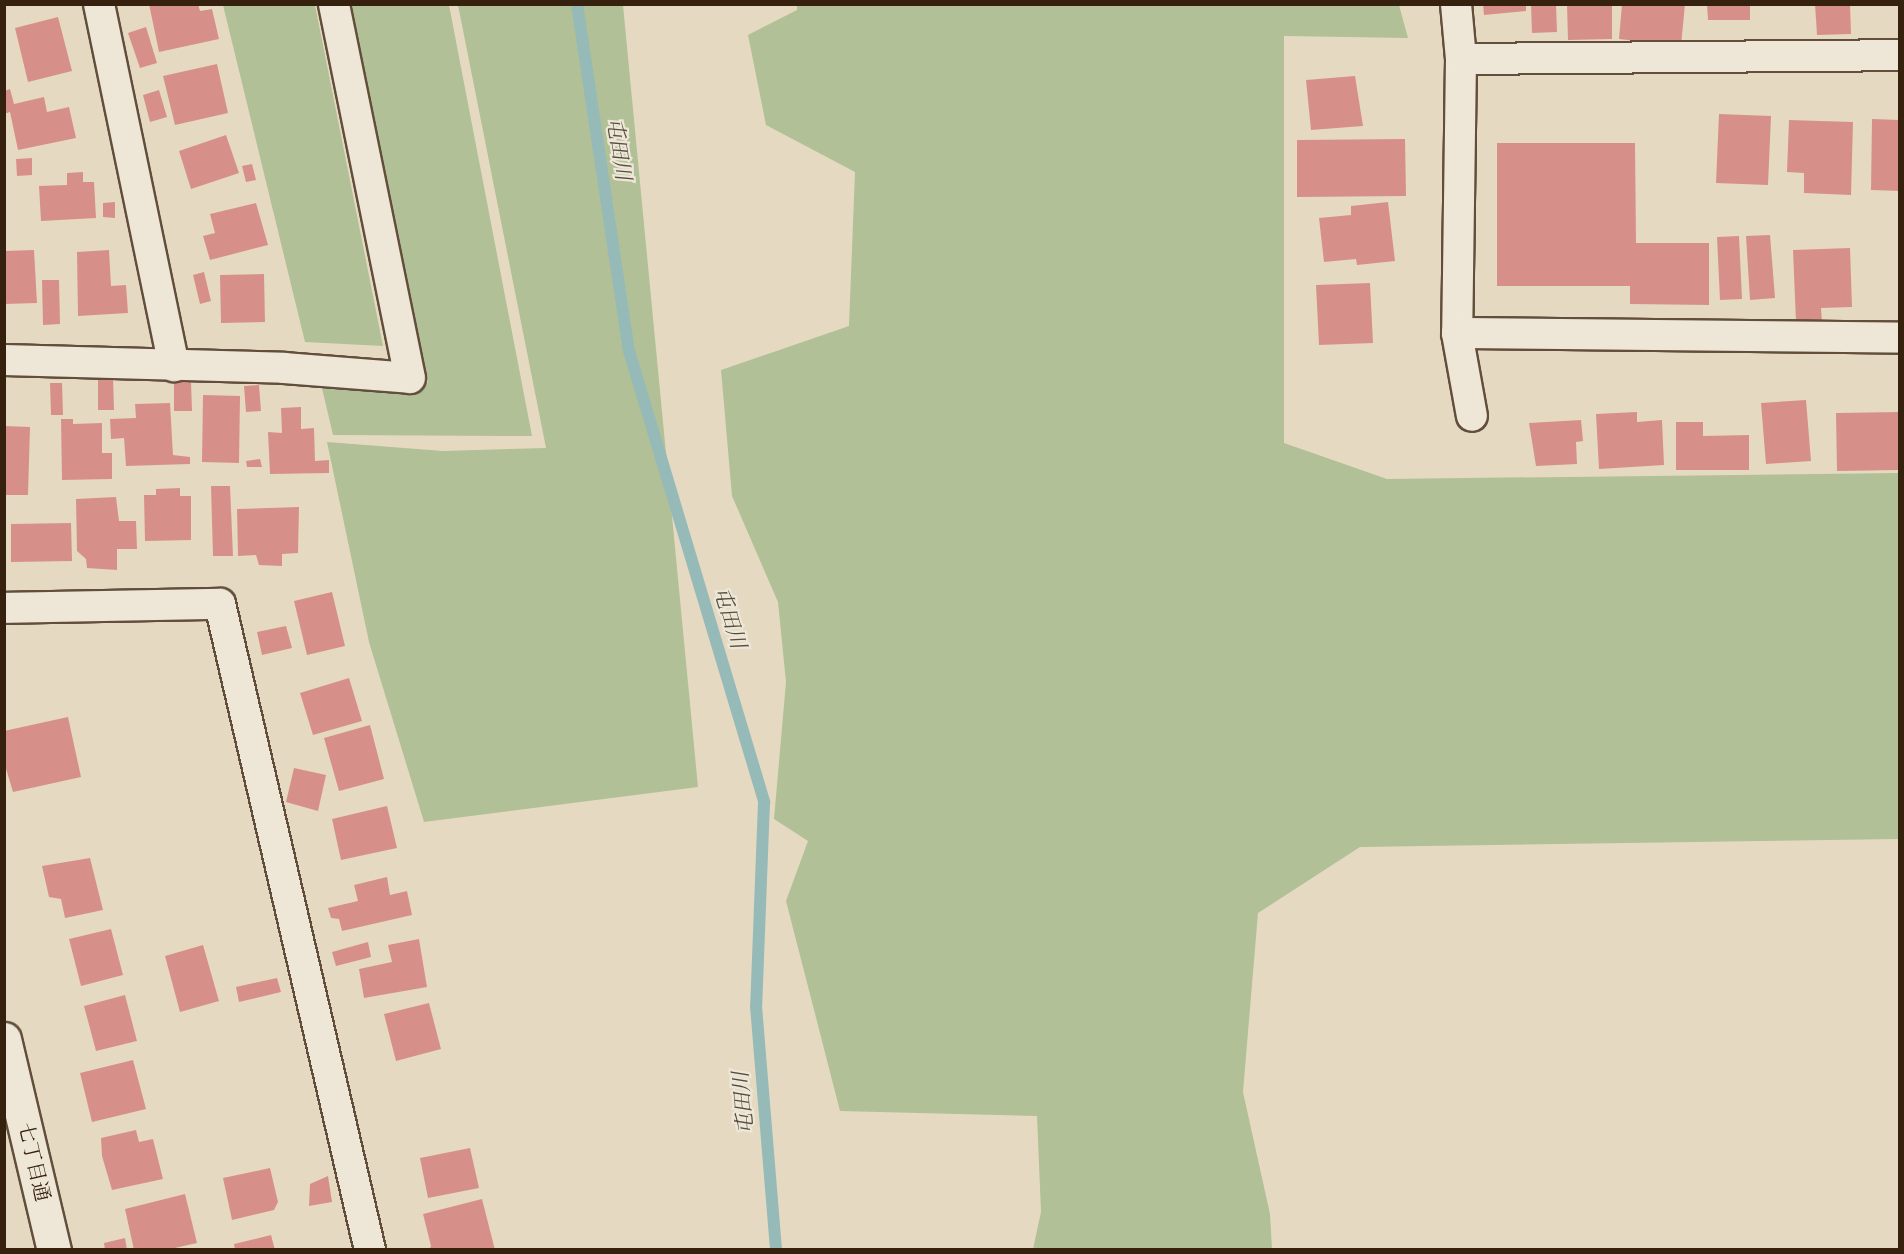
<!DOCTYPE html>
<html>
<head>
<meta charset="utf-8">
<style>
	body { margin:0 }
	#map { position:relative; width:1904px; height:1254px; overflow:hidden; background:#e5dac1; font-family:Cardo,"Noto Serif JP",serif }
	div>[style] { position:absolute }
	.green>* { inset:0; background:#b1c096 }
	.stream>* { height:12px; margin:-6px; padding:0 6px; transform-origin:6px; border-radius:6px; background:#96bab8 }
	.building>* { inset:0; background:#d79089 }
	.roads { filter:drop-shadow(2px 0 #624e3b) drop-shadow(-2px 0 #624e3b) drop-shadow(0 2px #624e3b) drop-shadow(0 -2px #624e3b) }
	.minor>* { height:30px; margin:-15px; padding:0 15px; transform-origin:15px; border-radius:15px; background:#eee7d7 }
	.tertiary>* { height:33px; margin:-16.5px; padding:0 16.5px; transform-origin:16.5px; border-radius:16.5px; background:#eee7d7 }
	span { translate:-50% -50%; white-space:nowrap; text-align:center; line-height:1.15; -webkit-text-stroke:4.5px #eee7d7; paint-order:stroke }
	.street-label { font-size:20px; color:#36200e }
	.water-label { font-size:21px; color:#534e41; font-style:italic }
	.frame { position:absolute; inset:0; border:6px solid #36200e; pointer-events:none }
</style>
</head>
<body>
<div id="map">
	<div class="green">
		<i style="clip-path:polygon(223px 5px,315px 5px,383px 346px,305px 342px)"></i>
		<i style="clip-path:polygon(345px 5px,449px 5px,532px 436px,333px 435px,321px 384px,428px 383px)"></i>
		<i style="clip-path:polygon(458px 5px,623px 5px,698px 787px,424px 822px,369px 642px,327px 442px,443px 451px,546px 448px)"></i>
		<i style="clip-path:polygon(797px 5px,1399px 5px,1408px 38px,1284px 36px,1284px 443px,1387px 479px,1899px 473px,1899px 839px,1360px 847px,1258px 913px,1243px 1092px,1270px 1214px,1272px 1249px,1033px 1249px,1041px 1212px,1037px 1116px,840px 1111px,786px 901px,808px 841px,774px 819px,786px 682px,778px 602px,732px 496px,721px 370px,849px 326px,855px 172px,766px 125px,748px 35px,797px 10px)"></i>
	</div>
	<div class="stream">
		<i style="left:577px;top:4px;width:351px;rotate:81.5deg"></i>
		<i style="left:629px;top:351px;width:471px;rotate:73.3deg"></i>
		<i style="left:764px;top:802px;width:204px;rotate:92.2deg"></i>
		<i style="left:756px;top:1006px;width:245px;rotate:85.3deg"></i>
	</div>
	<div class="building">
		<i style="clip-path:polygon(149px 4px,198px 4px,200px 11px,212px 9px,219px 39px,159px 52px)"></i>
		<i style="clip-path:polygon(1483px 4px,1526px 4px,1526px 11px,1484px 15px)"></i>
		<i style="clip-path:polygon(1531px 4px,1556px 4px,1557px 32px,1532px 33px)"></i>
		<i style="clip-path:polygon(1567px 4px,1612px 4px,1612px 39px,1568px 40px)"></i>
		<i style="clip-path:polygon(1622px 4px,1685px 4px,1681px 46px,1619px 39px)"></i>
		<i style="clip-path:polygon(1707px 4px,1750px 4px,1750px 20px,1708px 20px)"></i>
		<i style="clip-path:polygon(1815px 4px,1850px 4px,1851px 34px,1817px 35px)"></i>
		<i style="clip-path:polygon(58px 17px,72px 71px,28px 82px,15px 28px)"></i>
		<i style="clip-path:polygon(146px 27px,157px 63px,140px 68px,128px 33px)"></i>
		<i style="clip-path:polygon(217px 64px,228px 113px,175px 125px,163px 76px)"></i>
		<i style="clip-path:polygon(1355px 76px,1363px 126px,1311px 130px,1306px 80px)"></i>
		<i style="clip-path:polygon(10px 89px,14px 104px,44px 97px,47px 112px,69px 107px,76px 138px,18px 150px,10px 112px,4px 114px,4px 91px)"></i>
		<i style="clip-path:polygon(159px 90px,167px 117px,150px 122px,143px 95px)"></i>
		<i style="clip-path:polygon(1719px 114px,1771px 116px,1768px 185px,1716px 183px)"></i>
		<i style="clip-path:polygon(1872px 119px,1900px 120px,1900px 191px,1871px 190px)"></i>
		<i style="clip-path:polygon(1789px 120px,1853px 122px,1851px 195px,1804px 193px,1804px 173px,1787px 172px)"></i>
		<i style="clip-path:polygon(226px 135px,239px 173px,191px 189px,179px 151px)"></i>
		<i style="clip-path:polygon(1405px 139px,1406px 196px,1297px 197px,1297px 140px)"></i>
		<i style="clip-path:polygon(1497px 143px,1635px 143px,1636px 243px,1709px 243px,1709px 305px,1630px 304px,1630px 286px,1497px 286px)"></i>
		<i style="clip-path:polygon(32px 158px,32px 175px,17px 176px,16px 159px)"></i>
		<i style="clip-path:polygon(252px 164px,256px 180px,246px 182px,242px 166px)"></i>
		<i style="clip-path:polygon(83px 172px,83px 182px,94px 182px,96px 218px,41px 221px,39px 186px,67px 185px,67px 173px)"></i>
		<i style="clip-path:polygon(115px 202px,115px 218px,103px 217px,103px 203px)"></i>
		<i style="clip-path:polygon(1388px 202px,1395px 261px,1357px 265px,1356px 259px,1324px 262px,1319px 218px,1351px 215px,1351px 206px)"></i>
		<i style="clip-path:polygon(256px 203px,268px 245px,210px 260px,203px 236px,215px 233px,210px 214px)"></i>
		<i style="clip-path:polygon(1770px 235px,1775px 298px,1750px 300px,1746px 236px)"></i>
		<i style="clip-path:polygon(1739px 236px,1742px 299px,1720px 300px,1717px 237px)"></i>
		<i style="clip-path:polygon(1850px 248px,1852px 307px,1821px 308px,1822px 322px,1796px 322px,1793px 250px)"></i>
		<i style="clip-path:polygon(34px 250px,37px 303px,4px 304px,4px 251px)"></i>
		<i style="clip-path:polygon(109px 250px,111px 286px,126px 285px,128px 313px,78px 316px,77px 252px)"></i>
		<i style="clip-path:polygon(204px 272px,211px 301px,200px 304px,193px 275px)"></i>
		<i style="clip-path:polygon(264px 274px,265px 322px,221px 323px,220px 275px)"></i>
		<i style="clip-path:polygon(42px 280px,59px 280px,60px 324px,43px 325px)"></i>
		<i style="clip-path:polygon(1370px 283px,1373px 343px,1319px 345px,1316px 285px)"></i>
		<i style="clip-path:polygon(98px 378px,113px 378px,114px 410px,98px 410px)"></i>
		<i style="clip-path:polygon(174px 382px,191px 382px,192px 411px,174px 411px)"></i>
		<i style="clip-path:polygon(50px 383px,62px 383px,63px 415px,51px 415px)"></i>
		<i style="clip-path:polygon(259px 385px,261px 411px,246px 412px,244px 386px)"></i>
		<i style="clip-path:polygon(203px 395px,240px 396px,239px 463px,202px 462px)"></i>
		<i style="clip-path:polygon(1806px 400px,1811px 461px,1766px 464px,1761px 403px)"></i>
		<i style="clip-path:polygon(170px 403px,173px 455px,190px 457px,190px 464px,126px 466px,124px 438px,111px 439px,110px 419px,136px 418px,135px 404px)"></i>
		<i style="clip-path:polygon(301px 407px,301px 429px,314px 428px,315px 461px,329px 460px,329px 473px,270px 474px,268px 432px,282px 433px,281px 408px)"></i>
		<i style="clip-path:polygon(1637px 412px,1637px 422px,1662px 420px,1664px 465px,1599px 469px,1596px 414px)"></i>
		<i style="clip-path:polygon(1900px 412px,1900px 470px,1837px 471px,1836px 413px)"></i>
		<i style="clip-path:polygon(61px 419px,73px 419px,73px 424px,102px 423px,102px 453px,112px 453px,112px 479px,62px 480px)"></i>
		<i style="clip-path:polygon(1581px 420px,1583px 441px,1576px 442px,1577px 464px,1536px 466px,1529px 423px)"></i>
		<i style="clip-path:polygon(1676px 422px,1703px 422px,1703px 436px,1749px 435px,1749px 470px,1676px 470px)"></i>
		<i style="clip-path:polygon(4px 426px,30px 427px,28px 495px,4px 495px)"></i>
		<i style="clip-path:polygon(260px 459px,262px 467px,247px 467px,246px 461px)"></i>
		<i style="clip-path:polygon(211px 486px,230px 486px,233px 556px,213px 556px)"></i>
		<i style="clip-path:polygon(180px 488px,180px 496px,191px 496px,191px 540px,145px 541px,144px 495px,156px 495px,156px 489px)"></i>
		<i style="clip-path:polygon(116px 497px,119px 521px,136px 521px,137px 549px,117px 549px,117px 570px,87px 568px,86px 559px,77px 551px,76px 499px)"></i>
		<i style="clip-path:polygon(299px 507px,298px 553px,282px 554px,282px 566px,259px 565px,256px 555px,238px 556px,237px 509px)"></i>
		<i style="clip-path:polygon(71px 523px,72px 561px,11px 562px,11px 524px)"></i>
		<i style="clip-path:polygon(332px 592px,345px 646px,307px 655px,294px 601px)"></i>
		<i style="clip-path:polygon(286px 626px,292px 648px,262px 655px,257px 632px)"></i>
		<i style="clip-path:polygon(349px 678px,362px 721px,313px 735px,300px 693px)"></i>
		<i style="clip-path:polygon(68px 717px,81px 777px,13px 792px,4px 762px,4px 731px)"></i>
		<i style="clip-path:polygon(370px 725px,384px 779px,339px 791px,324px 738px)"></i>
		<i style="clip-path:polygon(294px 768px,326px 775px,318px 811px,286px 802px)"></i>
		<i style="clip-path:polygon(387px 806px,397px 848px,341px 860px,332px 819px)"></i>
		<i style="clip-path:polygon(90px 858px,103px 910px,65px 918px,61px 899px,49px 897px,42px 866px)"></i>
		<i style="clip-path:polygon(387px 877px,390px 895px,407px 891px,412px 915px,342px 931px,339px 919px,331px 918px,328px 908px,358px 901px,354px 885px)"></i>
		<i style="clip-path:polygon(111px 929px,123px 975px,81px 986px,69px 939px)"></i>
		<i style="clip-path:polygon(419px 939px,427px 987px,364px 998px,359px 969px,392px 962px,388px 945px)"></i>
		<i style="clip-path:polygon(368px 942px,371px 957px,336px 966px,332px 952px)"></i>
		<i style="clip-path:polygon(203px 945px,219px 1001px,180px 1012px,165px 956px)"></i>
		<i style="clip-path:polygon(277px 978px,281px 992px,239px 1002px,236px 987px)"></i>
		<i style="clip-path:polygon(125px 995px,137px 1041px,96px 1051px,84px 1006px)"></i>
		<i style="clip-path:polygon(429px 1003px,441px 1049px,396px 1061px,384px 1014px)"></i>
		<i style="clip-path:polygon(133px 1060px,146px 1109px,92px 1122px,80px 1073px)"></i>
		<i style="clip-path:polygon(136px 1130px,139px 1142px,153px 1139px,163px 1179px,112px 1190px,102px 1156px,101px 1138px)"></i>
		<i style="clip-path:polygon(470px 1148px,479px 1188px,428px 1198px,420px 1158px)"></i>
		<i style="clip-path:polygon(270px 1168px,278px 1202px,274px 1210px,232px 1220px,223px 1178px)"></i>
		<i style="clip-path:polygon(328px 1176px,332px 1202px,309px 1206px,310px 1184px)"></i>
		<i style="clip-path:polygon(185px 1194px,197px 1243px,166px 1250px,134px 1250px,125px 1209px)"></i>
		<i style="clip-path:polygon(482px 1199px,495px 1250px,429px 1250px,431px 1246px,423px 1214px)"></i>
		<i style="clip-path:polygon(271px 1235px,275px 1250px,235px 1250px,234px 1244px)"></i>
		<i style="clip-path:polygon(125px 1238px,127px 1250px,105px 1250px,104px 1243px)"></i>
	</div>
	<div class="roads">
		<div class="minor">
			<i style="left:99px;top:4px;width:370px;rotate:78.3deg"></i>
			<i style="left:1456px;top:4px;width:55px;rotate:84.8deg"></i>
			<i style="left:1461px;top:59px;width:274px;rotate:90.8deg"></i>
			<i style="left:1457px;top:333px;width:84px;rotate:79.8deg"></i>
			<i style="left:1461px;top:59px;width:439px;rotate:-0.5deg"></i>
			<i style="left:1457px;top:333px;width:443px;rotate:0.6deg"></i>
			<i style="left:4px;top:360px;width:280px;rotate:1.6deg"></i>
			<i style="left:284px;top:368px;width:126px;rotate:4.5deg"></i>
			<i style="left:410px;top:378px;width:382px;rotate:-101.5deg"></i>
			<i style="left:4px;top:608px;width:216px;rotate:-1.1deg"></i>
			<i style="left:220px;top:604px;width:663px;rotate:76.93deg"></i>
		</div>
		<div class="tertiary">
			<i style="left:4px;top:1039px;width:217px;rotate:76.7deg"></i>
		</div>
	</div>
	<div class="street-label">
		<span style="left:34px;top:1162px;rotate:77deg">七丁目通</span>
	</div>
	<div class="water-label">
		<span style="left:618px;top:149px;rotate:81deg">屯田川</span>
		<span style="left:729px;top:618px;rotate:73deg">屯田川</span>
		<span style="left:744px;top:1103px;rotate:-95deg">屯田川</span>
	</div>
	<div class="frame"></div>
</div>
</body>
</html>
